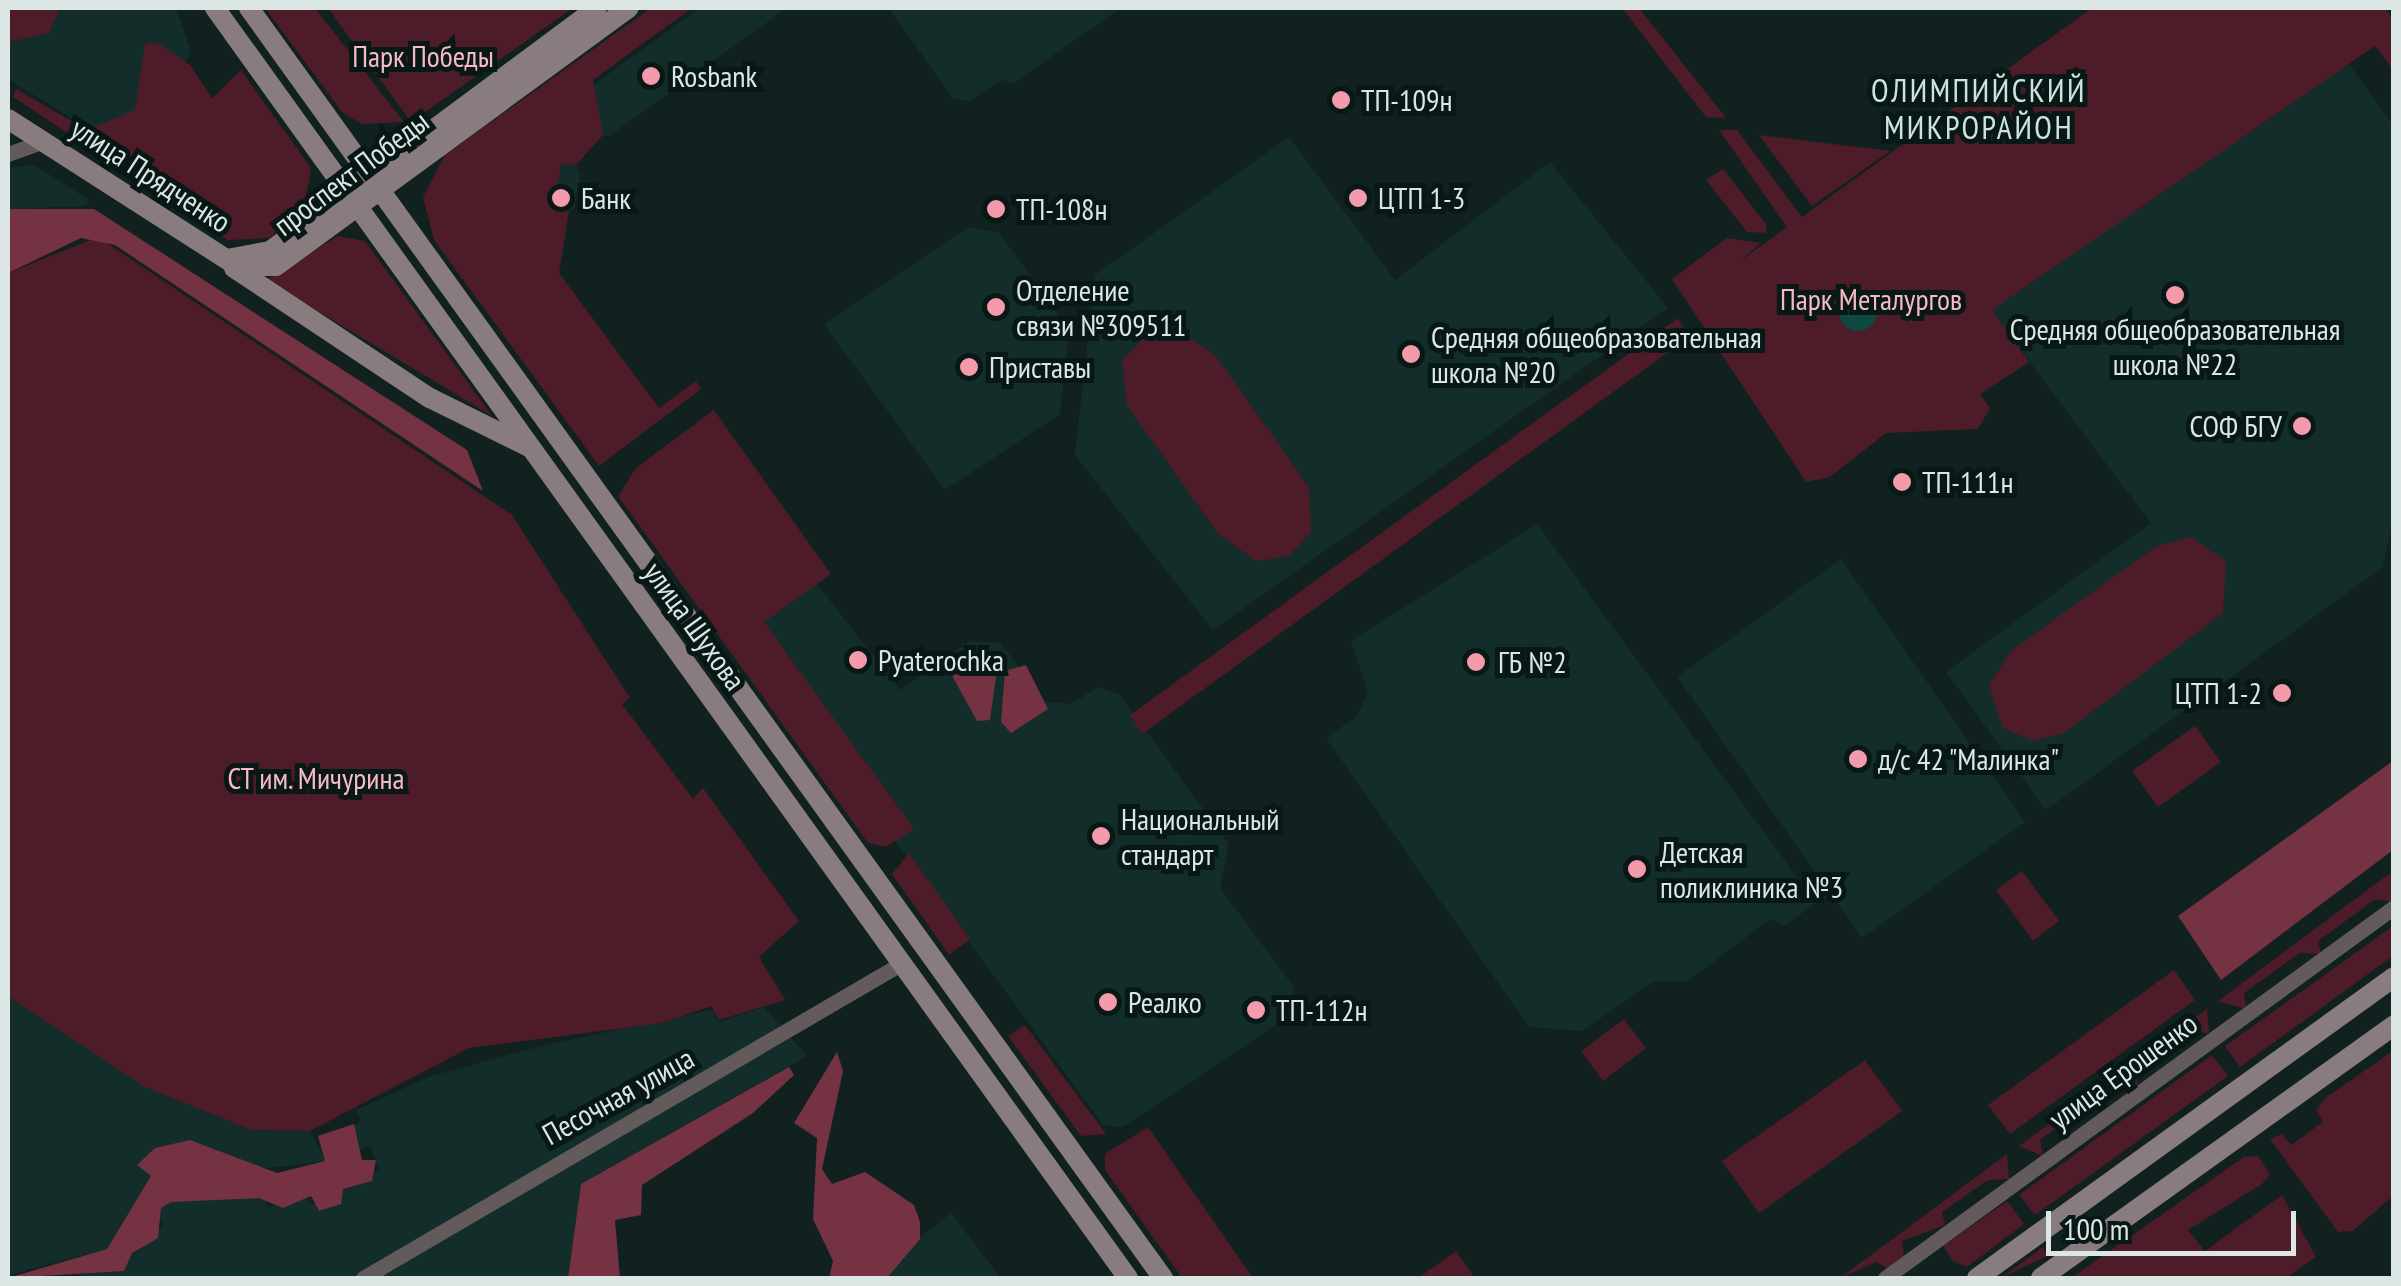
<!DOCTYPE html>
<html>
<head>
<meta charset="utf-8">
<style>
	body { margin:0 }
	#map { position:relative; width:2401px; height:1286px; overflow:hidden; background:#112120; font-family:"PT Sans Narrow",sans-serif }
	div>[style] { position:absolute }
	.built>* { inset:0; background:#132d2b }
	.green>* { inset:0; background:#4e1b28 }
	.forest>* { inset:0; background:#743242 }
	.water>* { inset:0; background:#0f4742 }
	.round { border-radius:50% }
	.street>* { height:15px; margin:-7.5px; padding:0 7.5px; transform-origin:7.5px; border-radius:7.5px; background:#625a5b }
	.secondary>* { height:20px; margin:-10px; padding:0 10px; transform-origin:10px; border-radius:10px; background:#897c7e }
	.dots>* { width:28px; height:28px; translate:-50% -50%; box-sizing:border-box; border:5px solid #081816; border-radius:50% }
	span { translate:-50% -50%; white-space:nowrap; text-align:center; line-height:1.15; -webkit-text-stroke:10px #081816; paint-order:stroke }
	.park-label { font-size:30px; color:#f9b9c4 }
	.poi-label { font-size:30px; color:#dbe6e5 }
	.left { translate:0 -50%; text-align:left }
	.right { translate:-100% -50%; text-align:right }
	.street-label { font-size:30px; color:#dbe6e5 }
	.neighbourhood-label { font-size:32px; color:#cee3e0; letter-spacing:2.5px }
	.frame { position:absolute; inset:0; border:10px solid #dbe6e5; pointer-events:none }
	.scale { position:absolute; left:2046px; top:1211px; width:250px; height:45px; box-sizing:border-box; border:5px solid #dbe6e5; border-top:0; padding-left:12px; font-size:30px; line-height:35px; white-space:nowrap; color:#dbe6e5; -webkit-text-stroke:8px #081816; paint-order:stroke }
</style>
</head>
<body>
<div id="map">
	<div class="built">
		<i style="clip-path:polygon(23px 8px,176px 8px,191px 51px,167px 107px,108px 141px,8px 79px,8px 19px)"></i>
		<i style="clip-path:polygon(700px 8px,787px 8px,609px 136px,585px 131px,589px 88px)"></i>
		<i style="clip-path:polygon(889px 8px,1121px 8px,1014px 83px,1001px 80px,970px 101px,953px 99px)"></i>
		<i style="clip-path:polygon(2349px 64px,2393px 125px,2394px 516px,2383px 567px,2046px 810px,1946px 672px,2151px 523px,1991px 310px)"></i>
		<i style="clip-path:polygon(1289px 137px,1395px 280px,1550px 162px,1668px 308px,1213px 630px,1075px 455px,1095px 275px)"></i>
		<i style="clip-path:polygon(552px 154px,572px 154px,580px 175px,574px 209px,546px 220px)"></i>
		<i style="clip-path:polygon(35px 165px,89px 200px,86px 206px,8px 209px,8px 167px)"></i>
		<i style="clip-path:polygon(969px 227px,999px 232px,1069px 330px,1060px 414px,945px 490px,824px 324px)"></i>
		<i style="clip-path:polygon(1537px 524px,1816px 903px,1784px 926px,1770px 919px,1688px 981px,1654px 981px,1582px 1031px,1529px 1027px,1326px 738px,1356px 717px,1368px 693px,1351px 641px)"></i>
		<i style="clip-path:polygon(1841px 559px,2025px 822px,1862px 938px,1677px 677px)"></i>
		<i style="clip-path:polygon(806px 570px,900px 690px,970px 641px,1001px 643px,1045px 702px,1071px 704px,1098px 687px,1119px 694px,1229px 844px,1220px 888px,1293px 986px,1295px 1012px,1123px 1127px,1103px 1125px,739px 627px)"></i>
		<i style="clip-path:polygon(8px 996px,145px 1087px,252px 1130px,310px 1131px,326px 1161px,253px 1170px,213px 1148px,152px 1176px,107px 1249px,8px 1275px)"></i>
		<i style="clip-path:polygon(764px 1007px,807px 1056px,581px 1184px,568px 1278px,74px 1278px,163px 1227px,154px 1197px,260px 1188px,268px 1208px,303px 1189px,310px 1205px,343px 1193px,339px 1181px,380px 1172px,370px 1145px,358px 1150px,348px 1128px,361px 1122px,356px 1110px,431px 1076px,549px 1044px,712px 1010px,719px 1022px)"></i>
		<i style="clip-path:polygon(951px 1213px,1001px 1278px,869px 1278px)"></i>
	</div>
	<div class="green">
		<i style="clip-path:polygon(8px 8px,60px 8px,49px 33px,11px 41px,8px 52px)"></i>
		<i style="clip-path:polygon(265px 8px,315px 8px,404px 122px,362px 124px,342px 112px)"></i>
		<i style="clip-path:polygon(328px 8px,573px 8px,411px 122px)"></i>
		<i style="clip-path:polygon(651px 8px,692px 8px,593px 80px,603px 135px,576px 165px,561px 163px,554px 208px,569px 211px,559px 273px,659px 408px,696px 381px,701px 389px,599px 466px,434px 240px,423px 197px,445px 155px)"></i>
		<i style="clip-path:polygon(1622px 8px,1639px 8px,1726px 118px,1706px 117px)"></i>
		<i style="clip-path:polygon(2092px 8px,2385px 8px,2393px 20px,2393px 70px,2375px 46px,1992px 310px,2029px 362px,1980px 394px,1990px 408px,1978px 429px,1886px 433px,1830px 477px,1806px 482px,1672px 279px,1727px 238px,1761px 243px,1736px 264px,1787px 227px,1719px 130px,1737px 130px,1802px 217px)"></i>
		<i style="clip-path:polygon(156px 42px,190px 65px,212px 98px,241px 70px,311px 168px,304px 208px,269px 238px,228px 240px,13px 97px,16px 89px,87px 130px,135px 110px,145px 44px)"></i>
		<i style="clip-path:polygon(1759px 135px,1890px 151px,1812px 206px)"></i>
		<i style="clip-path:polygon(1723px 169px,1766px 224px,1766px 233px,1747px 232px,1706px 180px)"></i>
		<i style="clip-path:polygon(338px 236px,365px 241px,492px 416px,266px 280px)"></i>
		<i style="clip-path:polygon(98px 237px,512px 515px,630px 698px,622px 704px,693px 799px,703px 788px,799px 921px,759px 957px,785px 1000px,719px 1020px,711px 1006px,662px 1023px,469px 1048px,310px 1131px,252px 1130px,145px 1087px,8px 996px,8px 273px)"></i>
		<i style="clip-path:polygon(1678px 318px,1689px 337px,1142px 734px,1130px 715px)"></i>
		<i style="clip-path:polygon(1177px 330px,1215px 355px,1309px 487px,1311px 532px,1289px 556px,1257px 561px,1219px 535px,1127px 405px,1122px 360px,1149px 333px)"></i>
		<i style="clip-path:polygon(714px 410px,831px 574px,764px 622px,914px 829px,886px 847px,868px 843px,618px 496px,636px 468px)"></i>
		<i style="clip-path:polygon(2190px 537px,2226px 561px,2223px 613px,2064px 733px,2033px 741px,2003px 728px,1989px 685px,2011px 651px,2155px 547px)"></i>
		<i style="clip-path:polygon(2195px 726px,2221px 762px,2158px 807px,2132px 771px)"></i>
		<i style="clip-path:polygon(909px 853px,970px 939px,949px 955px,892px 874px)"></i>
		<i style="clip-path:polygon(2022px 871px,2059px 921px,2033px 941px,1996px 890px)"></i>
		<i style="clip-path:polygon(2393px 871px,2393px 901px,2374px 900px,2318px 941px,2321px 954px,2300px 953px,2244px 993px,2246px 1009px,2218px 1001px)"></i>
		<i style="clip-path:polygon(2393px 926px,2393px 956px,2240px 1067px,2225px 1046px)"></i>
		<i style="clip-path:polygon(2174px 970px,2195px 1000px,2010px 1134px,1988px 1105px)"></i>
		<i style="clip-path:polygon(2207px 1009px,2209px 1033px,2190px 1032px,2135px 1071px,2138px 1085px,2127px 1092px,2115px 1084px,2040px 1140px,2043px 1156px,2019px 1146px)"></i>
		<i style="clip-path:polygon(1624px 1019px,1646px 1048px,1603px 1081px,1581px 1051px)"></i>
		<i style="clip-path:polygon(1025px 1025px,1106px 1134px,1081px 1136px,1008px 1036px)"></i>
		<i style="clip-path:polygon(2393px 1051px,2393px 1196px,2353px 1231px,2338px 1232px,2270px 1139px,2282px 1134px,2291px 1145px,2323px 1122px,2316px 1110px,2325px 1098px)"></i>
		<i style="clip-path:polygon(2212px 1055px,2228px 1076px,2035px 1215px,2019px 1195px)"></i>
		<i style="clip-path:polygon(1865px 1060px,1902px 1111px,1759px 1213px,1722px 1161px)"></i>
		<i style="clip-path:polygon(1148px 1127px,1253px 1278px,1182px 1278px,1105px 1170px,1105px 1154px)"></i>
		<i style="clip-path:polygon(2007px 1154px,2009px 1179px,1988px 1180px,1942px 1212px,1945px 1225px,1902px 1241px,1904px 1256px,1887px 1268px,1876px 1262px,1840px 1278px)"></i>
		<i style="clip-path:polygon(2258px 1156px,2270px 1174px,2262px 1184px,2188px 1230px,2205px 1251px,2282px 1195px,2316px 1257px,2286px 1278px,2071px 1278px,2244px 1157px)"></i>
		<i style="clip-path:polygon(2007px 1201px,2024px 1224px,1967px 1267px,1953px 1261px,1943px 1246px)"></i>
		<i style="clip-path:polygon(2043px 1247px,2047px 1256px,2001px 1278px)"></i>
		<i style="clip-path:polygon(1456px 1251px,1475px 1278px,1418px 1278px)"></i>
	</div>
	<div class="forest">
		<i style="clip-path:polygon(8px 209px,94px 209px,467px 450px,483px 491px,115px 245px,81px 238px,8px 273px)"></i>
		<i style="clip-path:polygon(988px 658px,997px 670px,990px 720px,977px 721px,950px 672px)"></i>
		<i style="clip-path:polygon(1026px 665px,1048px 709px,1011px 733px,1001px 722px,1005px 671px)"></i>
		<i style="clip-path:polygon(2393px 761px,2393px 850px,2221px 980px,2178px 916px)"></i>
		<i style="clip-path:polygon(837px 1052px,843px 1071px,822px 1169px,832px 1184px,865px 1172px,914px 1205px,920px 1222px,920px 1239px,887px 1278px,829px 1278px,833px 1261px,813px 1219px,817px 1138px,794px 1123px)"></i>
		<i style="clip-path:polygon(789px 1067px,794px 1075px,753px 1113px,642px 1185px,641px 1215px,615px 1220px,620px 1278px,568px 1278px,581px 1184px)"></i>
		<i style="clip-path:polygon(354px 1124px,362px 1160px,376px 1160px,372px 1181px,343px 1189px,341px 1204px,319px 1211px,311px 1196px,283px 1208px,259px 1198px,171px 1202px,161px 1208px,158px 1238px,132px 1253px,124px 1271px,8px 1278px,107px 1249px,151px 1176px,137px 1165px,155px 1148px,190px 1140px,277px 1173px,325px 1161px,318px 1136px)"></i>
	</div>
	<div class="water">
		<i class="round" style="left:1839px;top:293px;width:38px;height:38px"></i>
	</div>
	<div class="street">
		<i style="left:8px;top:154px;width:37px;rotate:-20deg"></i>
		<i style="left:363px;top:1278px;width:624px;rotate:-30.3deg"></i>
		<i style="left:1885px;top:1278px;width:630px;rotate:-36.09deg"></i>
	</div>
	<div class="secondary">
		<i style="left:215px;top:8px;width:1564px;rotate:54.29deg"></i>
		<i style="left:249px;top:8px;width:1565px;rotate:54.26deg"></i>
		<i style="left:8px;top:119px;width:272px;rotate:32.7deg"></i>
		<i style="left:237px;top:266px;width:39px"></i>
		<i style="left:276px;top:266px;width:437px;rotate:-36.2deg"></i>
		<i style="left:227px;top:259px;width:44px;rotate:-10.5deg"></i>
		<i style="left:270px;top:251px;width:407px;rotate:-36.6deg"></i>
		<i style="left:234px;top:268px;width:235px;rotate:33.6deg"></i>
		<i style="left:430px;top:398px;width:110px;rotate:26.3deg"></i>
		<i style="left:1977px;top:1278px;width:514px;rotate:-35.82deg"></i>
		<i style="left:2041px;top:1278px;width:434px;rotate:-35.6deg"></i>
	</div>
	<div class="dots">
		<i style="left:651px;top:76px;background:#f39aab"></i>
		<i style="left:1341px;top:100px;background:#f39aab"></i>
		<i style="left:561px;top:198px;background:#f39aab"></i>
		<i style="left:1358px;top:198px;background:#f39aab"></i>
		<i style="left:996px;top:209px;background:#f39aab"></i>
		<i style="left:2175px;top:295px;background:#f39aab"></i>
		<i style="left:996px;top:307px;background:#f39aab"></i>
		<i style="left:1411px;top:354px;background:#f39aab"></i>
		<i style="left:969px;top:367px;background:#f39aab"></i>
		<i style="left:2302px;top:426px;background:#f39aab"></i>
		<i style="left:1902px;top:482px;background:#f39aab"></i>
		<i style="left:858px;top:660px;background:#f39aab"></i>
		<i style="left:1476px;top:662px;background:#f39aab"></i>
		<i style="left:2282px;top:693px;background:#f39aab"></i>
		<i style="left:1858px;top:759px;background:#f39aab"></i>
		<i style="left:1101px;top:836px;background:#f39aab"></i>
		<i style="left:1637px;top:869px;background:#f39aab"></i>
		<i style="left:1108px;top:1002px;background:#f39aab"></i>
		<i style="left:1256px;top:1010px;background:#f39aab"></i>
	</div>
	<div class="park-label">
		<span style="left:423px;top:56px">Парк Победы</span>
		<span style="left:1871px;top:299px">Парк Металургов</span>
		<span style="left:316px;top:778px">СТ им. Мичурина</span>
	</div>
	<div class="poi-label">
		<span class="left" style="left:671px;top:76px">Rosbank</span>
		<span class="left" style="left:1361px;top:100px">ТП-109н</span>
		<span class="left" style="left:581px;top:198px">Банк</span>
		<span class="left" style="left:1378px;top:198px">ЦТП 1-3</span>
		<span class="left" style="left:1016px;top:209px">ТП-108н</span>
		<span class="left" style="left:1016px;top:307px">Отделение<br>связи №309511</span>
		<span style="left:2175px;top:346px">Средняя общеобразовательная<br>школа №22</span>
		<span class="left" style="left:1431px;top:354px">Средняя общеобразовательная<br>школа №20</span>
		<span class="left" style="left:989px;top:367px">Приставы</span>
		<span class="right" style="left:2282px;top:426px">СОФ БГУ</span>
		<span class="left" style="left:1922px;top:482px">ТП-111н</span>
		<span class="left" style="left:878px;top:660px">Pyaterochka</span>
		<span class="left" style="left:1498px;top:662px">ГБ №2</span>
		<span class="right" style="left:2262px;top:693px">ЦТП 1-2</span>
		<span class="left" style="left:1878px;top:759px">д/с 42 "Малинка"</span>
		<span class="left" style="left:1121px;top:836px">Национальный<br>стандарт</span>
		<span class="left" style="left:1660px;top:869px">Детская<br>поликлиника №3</span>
		<span class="left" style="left:1128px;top:1002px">Реалко</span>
		<span class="left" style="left:1276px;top:1010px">ТП-112н</span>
	</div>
	<div class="street-label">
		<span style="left:351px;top:173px;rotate:-37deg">проспект Победы</span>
		<span style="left:151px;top:175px;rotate:33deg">улица Прядченко</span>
		<span style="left:695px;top:626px;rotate:54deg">улица Шухова</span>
		<span style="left:2123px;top:1071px;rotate:-36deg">улица Ерошенко</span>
		<span style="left:618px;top:1096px;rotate:-29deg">Песочная улица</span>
	</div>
	<div class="neighbourhood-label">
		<span style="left:1979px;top:109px">ОЛИМПИЙСКИЙ<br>МИКРОРАЙОН</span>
	</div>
	<div class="frame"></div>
	<div class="scale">100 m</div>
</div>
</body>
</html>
